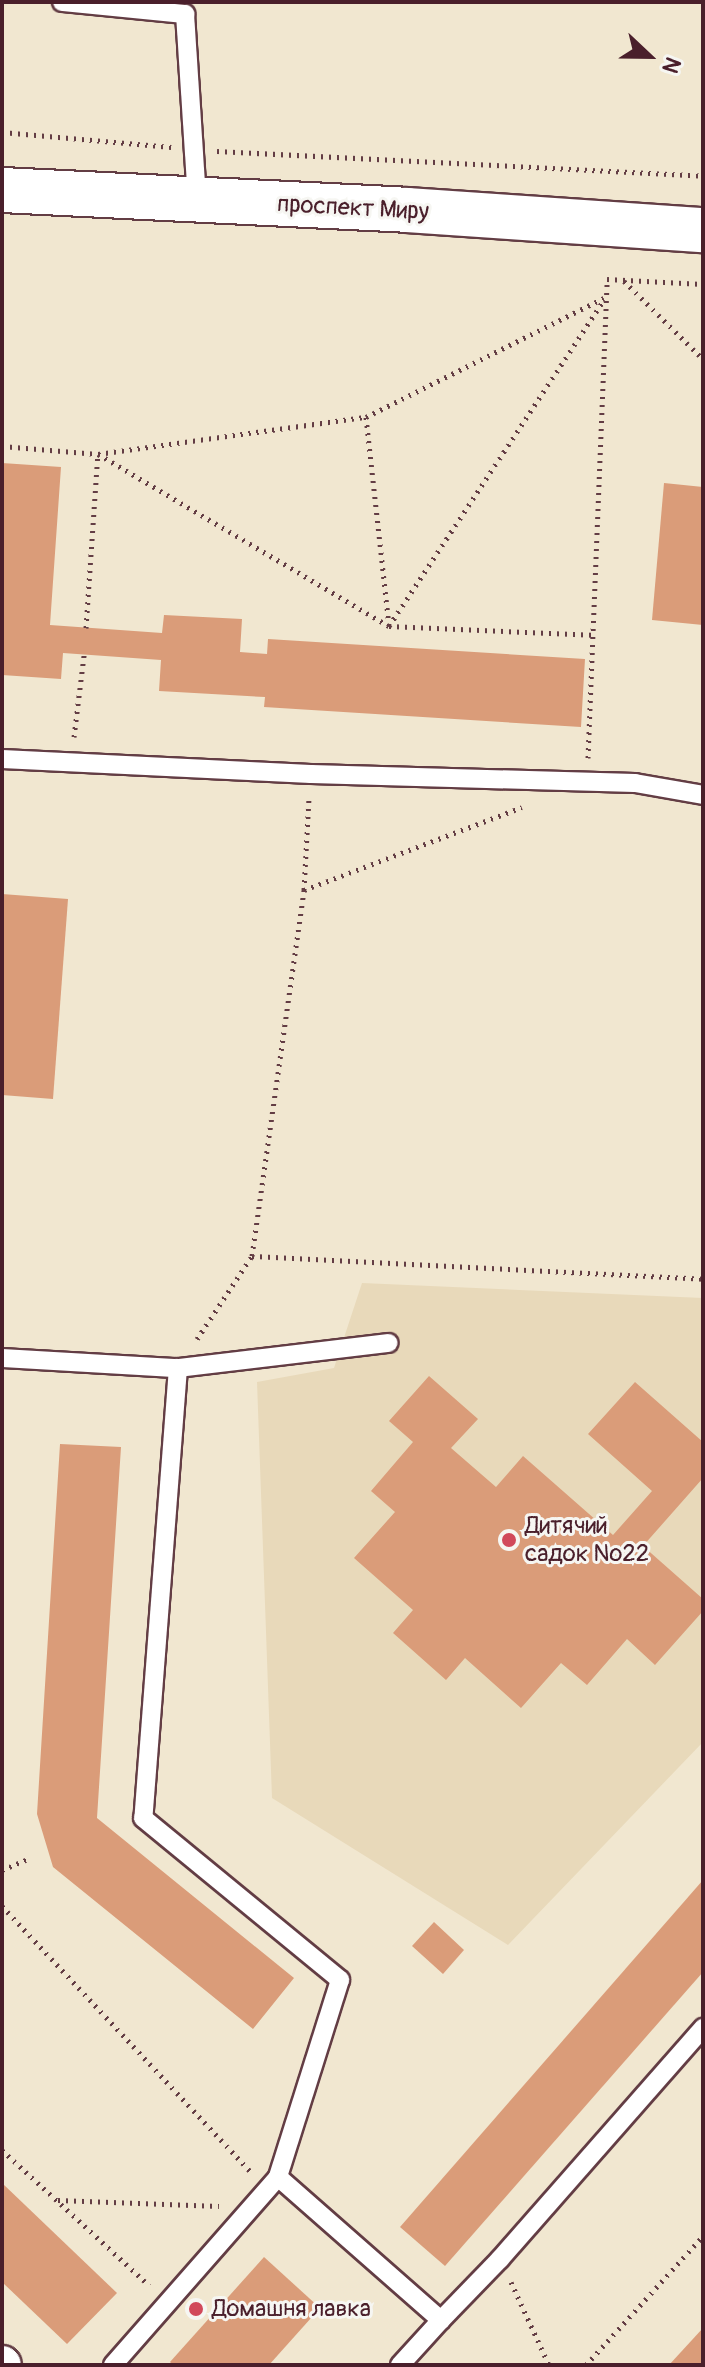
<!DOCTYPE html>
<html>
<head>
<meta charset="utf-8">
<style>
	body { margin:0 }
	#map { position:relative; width:705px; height:2367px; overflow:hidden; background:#f1e7d0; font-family:Pangolin,sans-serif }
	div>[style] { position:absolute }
	.built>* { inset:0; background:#e8d9ba }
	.building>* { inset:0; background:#da9c79 }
	.path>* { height:5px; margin-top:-2.5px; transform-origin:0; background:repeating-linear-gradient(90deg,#633d44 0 2px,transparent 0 8px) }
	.roads { filter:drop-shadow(2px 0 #633d44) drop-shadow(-2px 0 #633d44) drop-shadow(0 2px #633d44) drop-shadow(0 -2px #633d44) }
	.service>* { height:18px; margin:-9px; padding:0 9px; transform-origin:9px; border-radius:9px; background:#fff }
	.minor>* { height:36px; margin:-18px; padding:0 18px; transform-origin:18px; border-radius:18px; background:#fff }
	.primary>* { height:44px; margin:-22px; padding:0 22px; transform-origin:22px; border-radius:22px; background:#fff }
	.dots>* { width:22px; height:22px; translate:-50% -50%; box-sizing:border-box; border:4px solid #f6f6f2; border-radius:50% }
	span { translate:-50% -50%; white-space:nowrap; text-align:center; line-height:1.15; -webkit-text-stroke:6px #f6f6f2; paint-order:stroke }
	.street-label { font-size:24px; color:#4a1f2b }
	.poi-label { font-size:24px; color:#4a1f2b }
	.left { translate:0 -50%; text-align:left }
	.frame { position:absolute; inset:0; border:4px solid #4a1f2b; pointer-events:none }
	.north { position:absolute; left:609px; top:16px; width:80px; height:80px; -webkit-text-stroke:6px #f6f6f2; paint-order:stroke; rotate:112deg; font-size:22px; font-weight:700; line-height:32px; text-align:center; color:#4a1f2b }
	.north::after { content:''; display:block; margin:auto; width:28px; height:36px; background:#4a1f2b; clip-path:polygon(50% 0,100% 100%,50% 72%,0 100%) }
</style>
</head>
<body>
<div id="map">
	<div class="built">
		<i style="clip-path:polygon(362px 1283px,703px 1298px,703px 1742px,508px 1945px,272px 1798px,257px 1382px,334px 1368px)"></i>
	</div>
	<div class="building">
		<i style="clip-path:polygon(2px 463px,61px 467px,50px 625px,162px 633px,164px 615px,242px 619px,240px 652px,267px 654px,268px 639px,585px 659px,581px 727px,264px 707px,265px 697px,159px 691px,161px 660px,63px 653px,61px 679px,2px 675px)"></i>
		<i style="clip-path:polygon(664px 483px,703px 487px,703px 625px,652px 620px)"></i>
		<i style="clip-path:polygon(2px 894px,68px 899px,53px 1099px,2px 1095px)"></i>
		<i style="clip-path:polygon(429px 1376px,478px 1419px,451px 1448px,496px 1487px,523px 1456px,613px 1535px,652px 1491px,588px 1434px,635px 1382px,703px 1442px,703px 1478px,643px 1546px,703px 1599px,703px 1611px,655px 1665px,627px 1639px,587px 1685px,561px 1663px,521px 1708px,465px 1658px,446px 1680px,393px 1633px,413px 1610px,354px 1558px,395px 1512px,371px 1491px,413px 1442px,389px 1421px)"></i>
		<i style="clip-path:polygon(60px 1444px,121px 1447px,97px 1818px,294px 1978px,253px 2029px,53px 1867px,37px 1814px)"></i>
		<i style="clip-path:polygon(703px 1880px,703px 1972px,445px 2266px,400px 2227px)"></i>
		<i style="clip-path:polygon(434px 1922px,464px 1950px,443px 1974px,412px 1946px)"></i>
		<i style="clip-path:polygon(2px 2183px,117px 2293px,67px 2344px,2px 2282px)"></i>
		<i style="clip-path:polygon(264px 2257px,320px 2308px,269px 2365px,173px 2365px,170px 2362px)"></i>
		<i style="clip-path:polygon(703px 2328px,703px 2365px,669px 2365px)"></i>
	</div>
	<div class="path">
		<i style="left:2px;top:132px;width:170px;rotate:5.1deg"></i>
		<i style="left:217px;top:151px;width:487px;rotate:2.9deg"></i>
		<i style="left:624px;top:281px;width:111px;rotate:44.6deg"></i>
		<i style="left:366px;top:417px;width:210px;rotate:83.7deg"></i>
		<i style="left:389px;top:626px;width:389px;rotate:-56.6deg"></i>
		<i style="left:2px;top:446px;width:96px;rotate:4.8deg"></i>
		<i style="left:98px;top:454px;width:271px;rotate:-7.9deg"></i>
		<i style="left:366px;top:417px;width:266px;rotate:-26.6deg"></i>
		<i style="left:86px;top:628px;width:174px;rotate:-86.1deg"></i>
		<i style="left:98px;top:454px;width:338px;rotate:30.6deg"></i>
		<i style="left:389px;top:626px;width:203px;rotate:2.5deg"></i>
		<i style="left:74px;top:737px;width:83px;rotate:-83deg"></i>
		<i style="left:588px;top:758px;width:479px;rotate:-87.7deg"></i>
		<i style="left:607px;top:279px;width:96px;rotate:3deg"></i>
		<i style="left:304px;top:890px;width:91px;rotate:-86.9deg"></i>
		<i style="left:252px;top:1256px;width:370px;rotate:-81.9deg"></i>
		<i style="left:304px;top:890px;width:233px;rotate:-20.8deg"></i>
		<i style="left:197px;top:1339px;width:100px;rotate:-56.5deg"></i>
		<i style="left:252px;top:1256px;width:452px;rotate:2.9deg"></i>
		<i style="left:2px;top:1870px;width:30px;rotate:-23deg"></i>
		<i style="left:2px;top:1906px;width:363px;rotate:46.9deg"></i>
		<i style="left:2px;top:2150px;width:200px;rotate:42.6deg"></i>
		<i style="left:58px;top:2200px;width:161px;rotate:2.1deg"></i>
		<i style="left:511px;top:2282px;width:91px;rotate:65.4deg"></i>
		<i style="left:586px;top:2365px;width:174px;rotate:-47.8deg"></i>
	</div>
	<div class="roads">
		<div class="service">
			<i style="left:62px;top:2px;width:124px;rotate:5.6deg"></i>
			<i style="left:185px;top:14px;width:185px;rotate:86.3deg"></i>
			<i style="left:2px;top:759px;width:309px;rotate:2.8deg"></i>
			<i style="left:311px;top:774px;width:324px;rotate:1.6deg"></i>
			<i style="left:635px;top:783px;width:69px;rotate:10deg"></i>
			<i style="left:2px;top:1358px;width:176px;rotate:3.3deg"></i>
			<i style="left:178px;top:1368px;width:451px;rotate:94.4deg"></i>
			<i style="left:143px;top:1818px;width:255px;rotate:39.4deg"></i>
			<i style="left:340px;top:1980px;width:207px;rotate:107.5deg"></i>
			<i style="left:178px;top:1368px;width:212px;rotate:-6.8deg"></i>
			<i style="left:441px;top:2320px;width:85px;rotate:-46deg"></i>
			<i style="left:500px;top:2259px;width:308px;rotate:-48.7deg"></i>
			<i style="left:113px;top:2365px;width:250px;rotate:-48.7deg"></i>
			<i style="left:278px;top:2177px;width:217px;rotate:41.3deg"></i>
			<i style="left:441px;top:2320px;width:61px;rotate:132.3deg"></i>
		</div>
		<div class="minor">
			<i style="left:2px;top:2364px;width:1px;rotate:45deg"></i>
		</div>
		<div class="primary">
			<i style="left:2px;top:190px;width:405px;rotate:2.8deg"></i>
			<i style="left:407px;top:210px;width:297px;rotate:3.9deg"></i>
		</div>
	</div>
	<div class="dots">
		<i style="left:509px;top:1540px;background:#d1495b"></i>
		<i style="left:196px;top:2309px;background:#d1495b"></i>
	</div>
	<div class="street-label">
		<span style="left:353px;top:208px;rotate:3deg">проспект Миру</span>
	</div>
	<div class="poi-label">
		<span class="left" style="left:525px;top:1540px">Дитячий<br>садок №22</span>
		<span class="left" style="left:212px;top:2309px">Домашня лавка</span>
	</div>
	<div class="frame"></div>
	<div class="north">N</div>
</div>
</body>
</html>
